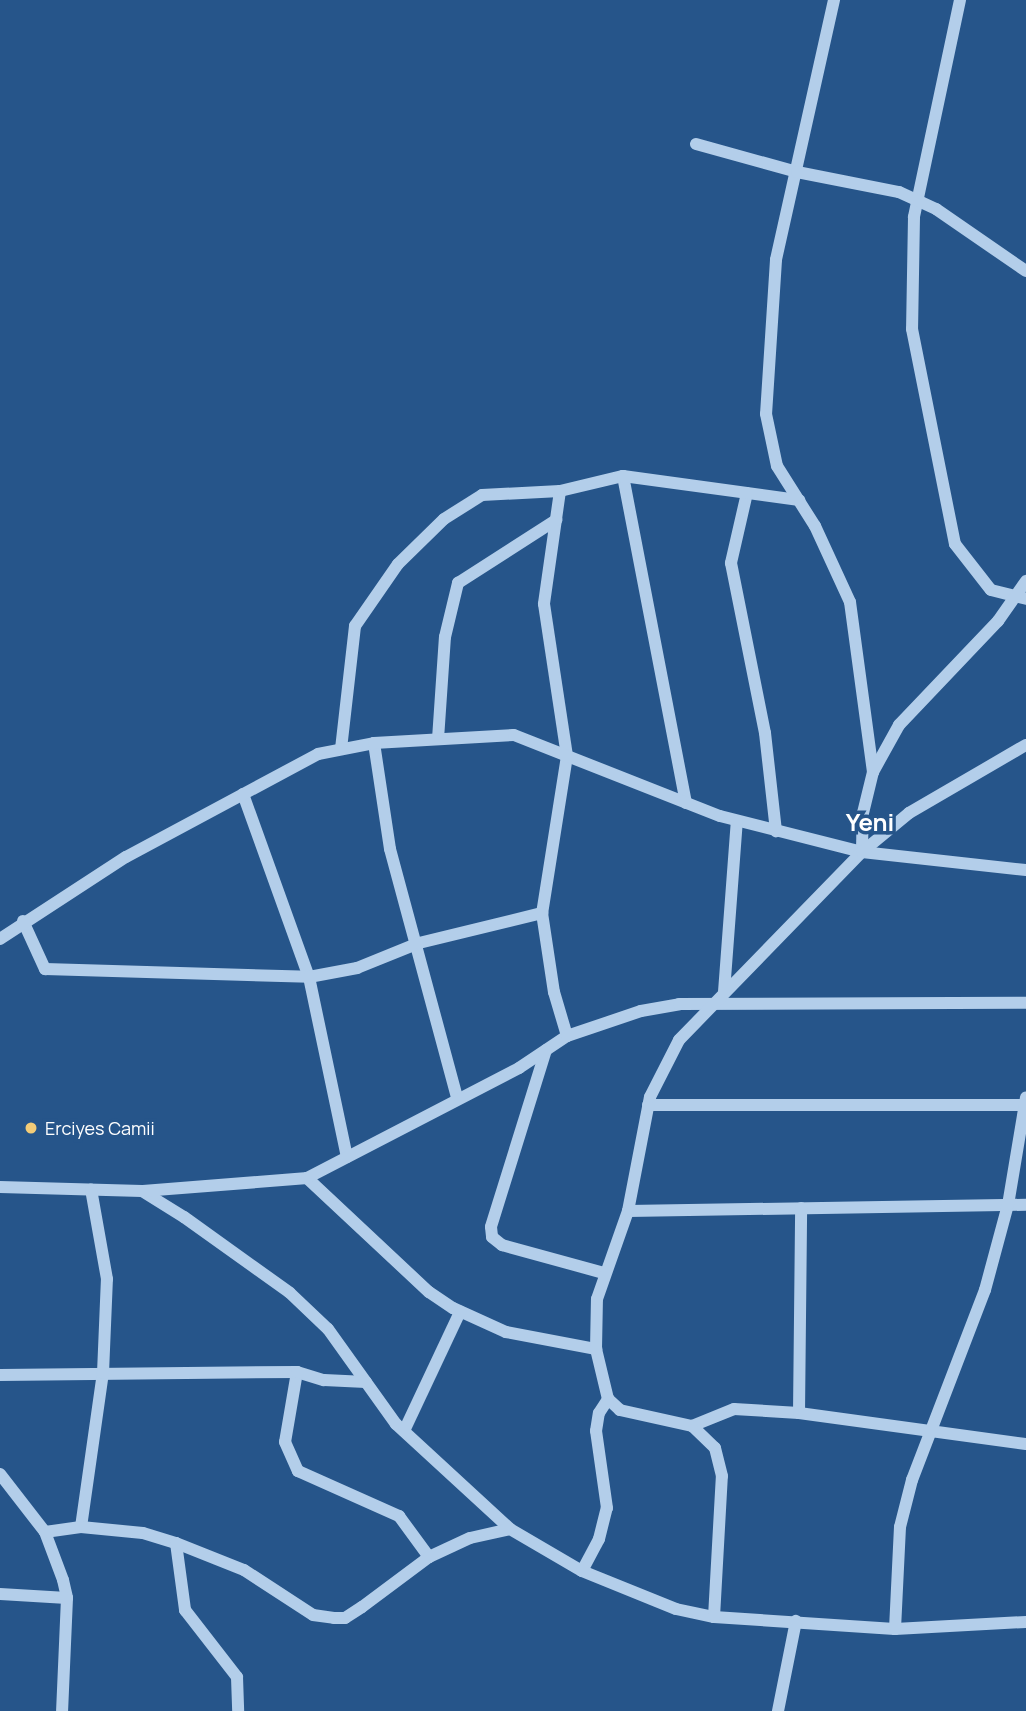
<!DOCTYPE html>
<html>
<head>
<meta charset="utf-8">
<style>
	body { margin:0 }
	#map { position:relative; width:1026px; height:1711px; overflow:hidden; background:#26558a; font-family:Manrope,sans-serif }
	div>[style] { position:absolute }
	.minor>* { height:12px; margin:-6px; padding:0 6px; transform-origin:6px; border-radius:6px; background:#b3ceea }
	.dots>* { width:19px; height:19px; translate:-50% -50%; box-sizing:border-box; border:4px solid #26558a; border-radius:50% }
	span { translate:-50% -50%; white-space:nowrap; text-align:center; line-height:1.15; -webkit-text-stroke:7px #26558a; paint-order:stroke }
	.poi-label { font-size:18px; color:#fff }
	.left { translate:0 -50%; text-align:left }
	.district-label { font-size:24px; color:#fff; font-weight:700 }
</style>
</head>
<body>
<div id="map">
	<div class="minor">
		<i style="left:834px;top:0;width:266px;rotate:102.6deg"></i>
		<i style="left:776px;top:260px;width:154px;rotate:93.7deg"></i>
		<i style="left:766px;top:414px;width:53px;rotate:78.1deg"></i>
		<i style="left:777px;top:466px;width:71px;rotate:57.7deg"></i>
		<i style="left:815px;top:526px;width:84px;rotate:65.3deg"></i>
		<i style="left:850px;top:602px;width:172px;rotate:82.3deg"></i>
		<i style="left:960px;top:0;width:222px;rotate:102deg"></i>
		<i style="left:914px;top:217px;width:112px;rotate:91deg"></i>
		<i style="left:912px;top:329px;width:219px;rotate:78.7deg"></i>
		<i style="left:955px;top:544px;width:58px;rotate:52deg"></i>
		<i style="left:991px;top:590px;width:36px;rotate:14deg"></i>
		<i style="left:696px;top:144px;width:105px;rotate:15.5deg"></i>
		<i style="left:797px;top:172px;width:104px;rotate:11.1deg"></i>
		<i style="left:899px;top:192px;width:41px;rotate:24.7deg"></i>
		<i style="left:936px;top:209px;width:109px;rotate:34.6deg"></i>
		<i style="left:623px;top:476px;width:333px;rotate:79.1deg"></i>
		<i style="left:560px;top:491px;width:114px;rotate:98.1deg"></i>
		<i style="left:544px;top:604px;width:154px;rotate:81.4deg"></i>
		<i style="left:567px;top:756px;width:159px;rotate:99deg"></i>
		<i style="left:542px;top:913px;width:80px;rotate:81.4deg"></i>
		<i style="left:554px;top:992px;width:46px;rotate:73.5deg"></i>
		<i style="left:747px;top:493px;width:72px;rotate:102.9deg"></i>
		<i style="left:731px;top:563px;width:173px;rotate:78.7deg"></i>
		<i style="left:765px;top:733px;width:99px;rotate:83.6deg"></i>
		<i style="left:438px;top:739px;width:102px;rotate:-86.1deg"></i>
		<i style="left:445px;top:637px;width:56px;rotate:-76.5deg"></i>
		<i style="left:458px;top:583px;width:117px;rotate:-32.7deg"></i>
		<i style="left:374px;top:743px;width:107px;rotate:81.4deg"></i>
		<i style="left:390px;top:849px;width:258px;rotate:74.9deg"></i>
		<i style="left:341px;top:749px;width:124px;rotate:-83.5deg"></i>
		<i style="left:355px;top:626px;width:75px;rotate:-55.3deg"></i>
		<i style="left:398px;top:564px;width:64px;rotate:-44.4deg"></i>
		<i style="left:444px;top:519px;width:45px;rotate:-32.3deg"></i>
		<i style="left:482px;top:495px;width:78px;rotate:-2.9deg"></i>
		<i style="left:560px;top:491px;width:65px;rotate:-13.4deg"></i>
		<i style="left:623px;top:476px;width:178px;rotate:7.8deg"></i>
		<i style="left:243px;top:794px;width:195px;rotate:70.2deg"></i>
		<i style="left:309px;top:977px;width:184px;rotate:78.1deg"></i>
		<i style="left:862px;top:852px;width:39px;rotate:-89deg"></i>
		<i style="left:863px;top:813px;width:42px;rotate:-76.3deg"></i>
		<i style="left:873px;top:772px;width:54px;rotate:-61deg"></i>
		<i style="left:899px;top:725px;width:144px;rotate:-46.4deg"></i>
		<i style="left:998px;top:621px;width:49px;rotate:-55deg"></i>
		<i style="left:23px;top:921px;width:53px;rotate:65.4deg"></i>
		<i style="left:45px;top:969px;width:264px;rotate:1.7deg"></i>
		<i style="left:309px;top:977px;width:49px;rotate:-10.6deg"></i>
		<i style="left:357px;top:968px;width:67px;rotate:-22deg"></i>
		<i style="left:419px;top:943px;width:127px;rotate:-13.7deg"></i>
		<i style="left:0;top:939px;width:150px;rotate:-33.1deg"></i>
		<i style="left:126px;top:857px;width:218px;rotate:-28.2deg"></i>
		<i style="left:318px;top:754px;width:57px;rotate:-11.1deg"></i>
		<i style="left:374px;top:743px;width:140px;rotate:-3.3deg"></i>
		<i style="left:514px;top:735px;width:221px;rotate:21.5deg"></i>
		<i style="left:720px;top:816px;width:146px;rotate:14.2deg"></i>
		<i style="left:862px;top:852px;width:165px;rotate:6.3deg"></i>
		<i style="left:724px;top:992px;width:171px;rotate:-85.7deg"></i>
		<i style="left:546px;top:1050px;width:185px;rotate:107.3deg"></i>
		<i style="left:491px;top:1227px;width:10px;rotate:84deg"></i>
		<i style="left:492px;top:1237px;width:13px;rotate:39deg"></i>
		<i style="left:502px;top:1245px;width:106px;rotate:15.4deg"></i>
		<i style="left:648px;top:1105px;width:378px"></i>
		<i style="left:307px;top:1178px;width:167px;rotate:43.1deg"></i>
		<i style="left:429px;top:1292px;width:29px;rotate:34deg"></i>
		<i style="left:453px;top:1308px;width:58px;rotate:24.4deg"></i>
		<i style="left:506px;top:1332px;width:92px;rotate:10.7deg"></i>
		<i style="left:0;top:1187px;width:142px;rotate:1.6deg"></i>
		<i style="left:142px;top:1191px;width:49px;rotate:31.8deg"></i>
		<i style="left:184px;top:1217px;width:130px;rotate:35.6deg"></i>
		<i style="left:290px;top:1293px;width:52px;rotate:43.5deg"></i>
		<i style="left:328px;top:1329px;width:117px;rotate:54.4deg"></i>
		<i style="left:396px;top:1424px;width:155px;rotate:42.6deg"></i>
		<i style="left:510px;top:1529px;width:83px;rotate:30.3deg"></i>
		<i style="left:582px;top:1571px;width:101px;rotate:22deg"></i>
		<i style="left:676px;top:1609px;width:39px;rotate:12deg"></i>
		<i style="left:714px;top:1617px;width:181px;rotate:3.8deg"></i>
		<i style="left:895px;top:1629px;width:131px;rotate:-3.1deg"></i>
		<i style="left:143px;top:1191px;width:165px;rotate:-4.5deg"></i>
		<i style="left:307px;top:1178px;width:239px;rotate:-27.4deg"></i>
		<i style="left:519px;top:1068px;width:58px;rotate:-33.7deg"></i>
		<i style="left:567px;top:1036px;width:78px;rotate:-18.7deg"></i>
		<i style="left:641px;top:1011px;width:39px;rotate:-10deg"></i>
		<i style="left:679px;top:1004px;width:347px;rotate:-0.2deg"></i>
		<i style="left:628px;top:1211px;width:398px;rotate:-0.9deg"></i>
		<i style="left:297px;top:1372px;width:71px;rotate:99.7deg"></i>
		<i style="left:285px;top:1442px;width:32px;rotate:66deg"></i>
		<i style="left:298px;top:1471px;width:111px;rotate:24deg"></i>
		<i style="left:399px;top:1516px;width:51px;rotate:53.8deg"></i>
		<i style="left:0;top:1375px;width:297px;rotate:-0.6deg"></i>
		<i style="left:297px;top:1372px;width:28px;rotate:17deg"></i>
		<i style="left:324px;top:1380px;width:42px;rotate:2.7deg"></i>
		<i style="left:799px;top:1413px;width:205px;rotate:-89.4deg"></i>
		<i style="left:692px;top:1426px;width:45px;rotate:-22deg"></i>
		<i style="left:734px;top:1409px;width:65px;rotate:3.5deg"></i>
		<i style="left:799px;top:1413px;width:229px;rotate:7.8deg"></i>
		<i style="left:404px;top:1431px;width:132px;rotate:-64.8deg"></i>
		<i style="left:0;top:1474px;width:73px;rotate:52.2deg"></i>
		<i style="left:45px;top:1532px;width:51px;rotate:69.4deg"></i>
		<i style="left:63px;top:1580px;width:18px;rotate:77deg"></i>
		<i style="left:67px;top:1598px;width:113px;rotate:92.5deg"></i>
		<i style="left:81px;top:1527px;width:156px;rotate:-81.9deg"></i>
		<i style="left:103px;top:1373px;width:94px;rotate:-87.6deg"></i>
		<i style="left:107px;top:1279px;width:91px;rotate:-100.1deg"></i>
		<i style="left:45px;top:1532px;width:36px;rotate:-8deg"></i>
		<i style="left:81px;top:1527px;width:62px;rotate:5.5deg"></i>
		<i style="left:143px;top:1533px;width:34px;rotate:17deg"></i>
		<i style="left:176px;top:1543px;width:73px;rotate:21.7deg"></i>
		<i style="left:244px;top:1570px;width:82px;rotate:33.1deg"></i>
		<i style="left:313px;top:1615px;width:21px;rotate:8deg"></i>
		<i style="left:334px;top:1618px;width:11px"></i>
		<i style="left:345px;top:1618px;width:20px;rotate:-33deg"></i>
		<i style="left:362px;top:1607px;width:84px;rotate:-36.7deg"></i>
		<i style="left:429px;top:1557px;width:45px;rotate:-24.9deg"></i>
		<i style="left:470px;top:1538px;width:41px;rotate:-12.7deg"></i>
		<i style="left:176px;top:1543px;width:68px;rotate:82.3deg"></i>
		<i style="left:185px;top:1610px;width:85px;rotate:52.2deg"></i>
		<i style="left:237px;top:1677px;width:34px;rotate:88deg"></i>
		<i style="left:582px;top:1571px;width:36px;rotate:-62deg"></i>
		<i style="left:599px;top:1539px;width:32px;rotate:-76deg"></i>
		<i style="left:607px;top:1508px;width:78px;rotate:-98.1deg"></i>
		<i style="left:596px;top:1431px;width:18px;rotate:-81deg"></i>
		<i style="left:599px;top:1413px;width:17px;rotate:-57deg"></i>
		<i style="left:0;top:1594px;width:67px;rotate:3.4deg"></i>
		<i style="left:714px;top:1617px;width:141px;rotate:-86.8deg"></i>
		<i style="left:722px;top:1476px;width:29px;rotate:-104deg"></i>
		<i style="left:715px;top:1448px;width:32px;rotate:-136deg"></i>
		<i style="left:692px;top:1426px;width:74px;rotate:-167.5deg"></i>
		<i style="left:620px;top:1410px;width:16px;rotate:-137deg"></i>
		<i style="left:608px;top:1399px;width:51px;rotate:-103.5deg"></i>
		<i style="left:596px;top:1349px;width:50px;rotate:-88.9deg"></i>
		<i style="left:597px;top:1299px;width:93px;rotate:-70.6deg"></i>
		<i style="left:628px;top:1211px;width:116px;rotate:-79.1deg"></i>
		<i style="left:650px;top:1097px;width:64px;rotate:-63deg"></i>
		<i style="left:679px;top:1040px;width:262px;rotate:-45.8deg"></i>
		<i style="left:862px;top:852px;width:61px;rotate:-39.7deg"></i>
		<i style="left:909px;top:813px;width:135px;rotate:-30.2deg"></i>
		<i style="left:895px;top:1629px;width:102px;rotate:-87.2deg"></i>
		<i style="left:900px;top:1527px;width:49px;rotate:-75.7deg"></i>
		<i style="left:912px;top:1480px;width:204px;rotate:-69deg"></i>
		<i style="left:985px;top:1290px;width:88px;rotate:-74.9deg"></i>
		<i style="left:1008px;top:1205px;width:109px;rotate:-80.5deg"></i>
		<i style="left:778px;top:1711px;width:92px;rotate:-78.7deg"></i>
	</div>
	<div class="dots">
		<i style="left:31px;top:1128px;background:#f3cc78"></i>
	</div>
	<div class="poi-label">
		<span class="left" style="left:45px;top:1128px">Erciyes Camii</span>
	</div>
	<div class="district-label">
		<span style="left:870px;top:822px">Yeni</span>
	</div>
</div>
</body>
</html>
